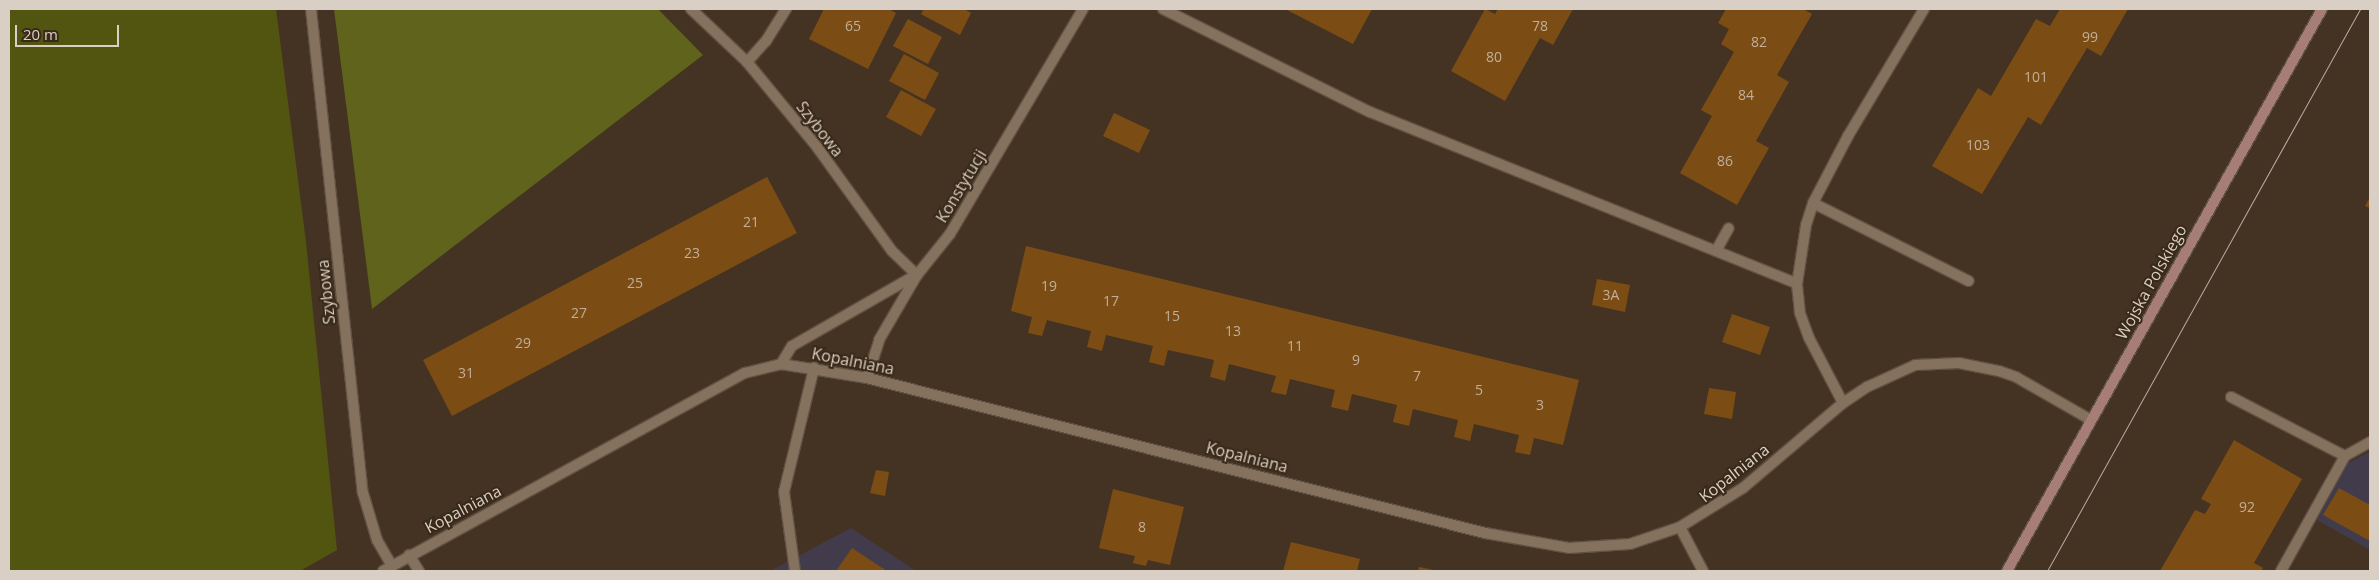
<!DOCTYPE html>
<html>
<head>
<meta charset="utf-8">
<style>
	body { margin:0 }
	#map { position:relative; width:2379px; height:580px; overflow:hidden; background:#432; font-family:"Open Sans",sans-serif }
	div>[style] { position:absolute }
	.industrial>* { inset:0; background:#423b4c }
	.green>* { inset:0; background:#525510 }
	.forest>* { inset:0; background:#5f631c }
	.building>* { inset:0; background:#7b4d15 }
	.roads { filter:drop-shadow(1px 0 #5f5142) drop-shadow(-1px 0 #5f5142) drop-shadow(0 1px #5f5142) drop-shadow(0 -1px #5f5142) }
	.service>* { height:10px; margin:-5px; padding:0 5px; transform-origin:5px; border-radius:5px; background:#84715e }
	.minor>* { height:10px; margin:-5px; padding:0 5px; transform-origin:5px; border-radius:5px; background:#84715e }
	.secondary>* { height:10px; margin:-5px; padding:0 5px; transform-origin:5px; border-radius:5px; background:#a67e77 }
	.tram>* { height:1px; margin:-0.5px; padding:0 0.5px; transform-origin:0.5px; border-radius:0.5px; background:#b9aca1 }
	span { translate:-50% -50%; white-space:nowrap; text-align:center; line-height:1.15; -webkit-text-stroke:4px #392918; paint-order:stroke }
	.number-label { font-size:14px; color:#c2ae99 }
	.number-label span { -webkit-text-stroke-width:0 }
	.street-label { font-size:16px; color:#dacfc5 }
	.frame { position:absolute; inset:0; border:10px solid #dacfc5; pointer-events:none }
	.scale { position:absolute; left:15px; top:25px; width:104px; height:22px; box-sizing:border-box; border:2px solid #dacfc5; border-top:0; padding-left:6px; font-size:15px; line-height:18px; white-space:nowrap; color:#dacfc5; -webkit-text-stroke:4px #392918; paint-order:stroke }
</style>
</head>
<body>
<div id="map">
	<div class="industrial">
		<i style="clip-path:polygon(2370px 452px,2370px 550px,2317px 520px,2348px 463px)"></i>
		<i style="clip-path:polygon(851px 528px,916px 571px,770px 571px)"></i>
	</div>
	<div class="green">
		<i style="clip-path:polygon(9px 9px,276px 9px,306px 242px,337px 550px,300px 571px,9px 571px)"></i>
	</div>
	<div class="forest">
		<i style="clip-path:polygon(334px 9px,658px 9px,703px 55px,372px 309px)"></i>
	</div>
	<div class="building">
		<i style="clip-path:polygon(824px 9px,889px 9px,896px 13px,868px 69px,809px 39px)"></i>
		<i style="clip-path:polygon(924px 9px,964px 9px,971px 13px,960px 35px,921px 14px)"></i>
		<i style="clip-path:polygon(1285px 9px,1372px 9px,1353px 44px)"></i>
		<i style="clip-path:polygon(1485px 9px,1495px 14px,1498px 9px,1573px 9px,1553px 45px,1540px 38px,1505px 101px,1451px 71px)"></i>
		<i style="clip-path:polygon(1726px 9px,1803px 9px,1812px 14px,1777px 75px,1789px 82px,1756px 141px,1769px 148px,1737px 205px,1680px 173px,1712px 116px,1701px 110px,1734px 52px,1721px 44px,1729px 29px,1718px 23px)"></i>
		<i style="clip-path:polygon(2060px 9px,2128px 9px,2101px 56px,2087px 48px,2041px 125px,2028px 117px,1982px 194px,1932px 166px,1978px 88px,1991px 96px,2036px 19px,2050px 26px)"></i>
		<i style="clip-path:polygon(908px 19px,942px 37px,928px 64px,893px 46px)"></i>
		<i style="clip-path:polygon(904px 54px,939px 73px,925px 100px,889px 81px)"></i>
		<i style="clip-path:polygon(901px 90px,936px 109px,921px 136px,886px 117px)"></i>
		<i style="clip-path:polygon(1114px 113px,1150px 130px,1139px 153px,1103px 136px)"></i>
		<i style="clip-path:polygon(767px 177px,797px 233px,452px 416px,423px 360px)"></i>
		<i style="clip-path:polygon(2370px 197px,2370px 208px,2365px 206px)"></i>
		<i style="clip-path:polygon(1026px 246px,1579px 380px,1563px 445px,1534px 438px,1530px 455px,1515px 452px,1519px 435px,1474px 424px,1470px 441px,1454px 437px,1458px 420px,1413px 409px,1409px 426px,1393px 422px,1397px 405px,1352px 394px,1348px 411px,1340px 409px,1331px 407px,1335px 390px,1290px 379px,1286px 395px,1271px 392px,1276px 376px,1229px 364px,1225px 381px,1218px 379px,1210px 377px,1214px 360px,1168px 350px,1164px 366px,1149px 362px,1153px 346px,1106px 335px,1102px 351px,1095px 349px,1087px 347px,1091px 331px,1047px 320px,1042px 336px,1028px 333px,1032px 317px,1011px 311px)"></i>
		<i style="clip-path:polygon(1597px 279px,1630px 285px,1625px 312px,1592px 305px)"></i>
		<i style="clip-path:polygon(1732px 314px,1770px 327px,1760px 355px,1722px 342px)"></i>
		<i style="clip-path:polygon(1709px 388px,1736px 392px,1732px 419px,1704px 414px)"></i>
		<i style="clip-path:polygon(2234px 440px,2302px 479px,2254px 563px,2263px 568px,2261px 571px,2160px 571px,2195px 510px,2205px 514px,2211px 504px,2201px 499px)"></i>
		<i style="clip-path:polygon(876px 470px,889px 472px,885px 496px,870px 493px)"></i>
		<i style="clip-path:polygon(2339px 488px,2370px 505px,2370px 541px,2323px 515px)"></i>
		<i style="clip-path:polygon(1113px 489px,1184px 507px,1170px 565px,1148px 560px,1146px 566px,1133px 563px,1135px 556px,1099px 548px)"></i>
		<i style="clip-path:polygon(1291px 542px,1360px 559px,1357px 571px,1283px 571px)"></i>
		<i style="clip-path:polygon(852px 548px,887px 571px,836px 571px)"></i>
		<i style="clip-path:polygon(1419px 567px,1434px 570px,1434px 571px,1418px 571px)"></i>
	</div>
	<div class="roads">
		<div class="service">
			<i style="left:1163px;top:9px;width:231px;rotate:26.5deg"></i>
			<i style="left:1370px;top:112px;width:460px;rotate:21.9deg"></i>
			<i style="left:747px;top:62px;width:28px;rotate:-48deg"></i>
			<i style="left:766px;top:41px;width:38px;rotate:-58deg"></i>
			<i style="left:1813px;top:203px;width:174px;rotate:26.6deg"></i>
			<i style="left:1716px;top:251px;width:26px;rotate:-61deg"></i>
			<i style="left:2231px;top:397px;width:128px;rotate:27.4deg"></i>
			<i style="left:1843px;top:403px;width:73px;rotate:-117.6deg"></i>
			<i style="left:1809px;top:338px;width:27px;rotate:-110deg"></i>
			<i style="left:1800px;top:313px;width:29px;rotate:-96deg"></i>
			<i style="left:1797px;top:284px;width:60px;rotate:-81.3deg"></i>
			<i style="left:1806px;top:225px;width:23px;rotate:-72deg"></i>
			<i style="left:1813px;top:203px;width:76px;rotate:-62.4deg"></i>
			<i style="left:1848px;top:136px;width:148px;rotate:-59.1deg"></i>
			<i style="left:1680px;top:527px;width:50px;rotate:62.4deg"></i>
			<i style="left:409px;top:555px;width:19px;rotate:58deg"></i>
			<i style="left:795px;top:571px;width:80px;rotate:-97.9deg"></i>
			<i style="left:784px;top:492px;width:128px;rotate:-76.4deg"></i>
			<i style="left:2281px;top:571px;width:132px;rotate:-60.9deg"></i>
			<i style="left:2345px;top:456px;width:29px;rotate:-29deg"></i>
		</div>
		<div class="minor">
			<i style="left:311px;top:9px;width:487px;rotate:83.9deg"></i>
			<i style="left:363px;top:493px;width:49px;rotate:73.4deg"></i>
			<i style="left:377px;top:540px;width:30px;rotate:60deg"></i>
			<i style="left:691px;top:9px;width:77px;rotate:43.4deg"></i>
			<i style="left:747px;top:62px;width:110px;rotate:50.5deg"></i>
			<i style="left:817px;top:147px;width:128px;rotate:54.2deg"></i>
			<i style="left:892px;top:251px;width:35px;rotate:44deg"></i>
			<i style="left:781px;top:364px;width:21px;rotate:-59deg"></i>
			<i style="left:792px;top:346px;width:143px;rotate:-29.8deg"></i>
			<i style="left:867px;top:378px;width:40px;rotate:-72deg"></i>
			<i style="left:879px;top:340px;width:75px;rotate:-59.7deg"></i>
			<i style="left:917px;top:275px;width:53px;rotate:-51.2deg"></i>
			<i style="left:950px;top:234px;width:261px;rotate:-59.4deg"></i>
			<i style="left:383px;top:571px;width:413px;rotate:-28.7deg"></i>
			<i style="left:745px;top:373px;width:37px;rotate:-14deg"></i>
			<i style="left:781px;top:364px;width:87px;rotate:9.2deg"></i>
			<i style="left:867px;top:378px;width:637px;rotate:14.08deg"></i>
			<i style="left:1485px;top:533px;width:85px;rotate:10.1deg"></i>
			<i style="left:1569px;top:548px;width:61px;rotate:-3.8deg"></i>
			<i style="left:1630px;top:544px;width:53px;rotate:-18.8deg"></i>
			<i style="left:1680px;top:527px;width:74px;rotate:-31.8deg"></i>
			<i style="left:1743px;top:488px;width:131px;rotate:-40.4deg"></i>
			<i style="left:1843px;top:403px;width:29px;rotate:-34deg"></i>
			<i style="left:1867px;top:387px;width:53px;rotate:-24.6deg"></i>
			<i style="left:1915px;top:365px;width:44px;rotate:-2.6deg"></i>
			<i style="left:1959px;top:363px;width:41px;rotate:11.3deg"></i>
			<i style="left:1999px;top:371px;width:18px;rotate:19deg"></i>
			<i style="left:2016px;top:377px;width:86px;rotate:29.8deg"></i>
		</div>
		<div class="secondary">
			<i style="left:2007px;top:571px;width:644px;rotate:-60.73deg"></i>
		</div>
	</div>
	<div class="tram">
		<i style="left:2047px;top:571px;width:643px;rotate:-60.88deg"></i>
	</div>
	<div class="number-label">
		<span style="left:853px;top:26px">65</span>
		<span style="left:1540px;top:26px">78</span>
		<span style="left:2090px;top:37px">99</span>
		<span style="left:1759px;top:42px">82</span>
		<span style="left:1494px;top:57px">80</span>
		<span style="left:2036px;top:77px">101</span>
		<span style="left:1746px;top:95px">84</span>
		<span style="left:1978px;top:145px">103</span>
		<span style="left:1725px;top:161px">86</span>
		<span style="left:751px;top:222px">21</span>
		<span style="left:692px;top:253px">23</span>
		<span style="left:635px;top:283px">25</span>
		<span style="left:1049px;top:286px">19</span>
		<span style="left:1611px;top:295px">3A</span>
		<span style="left:1111px;top:301px">17</span>
		<span style="left:579px;top:313px">27</span>
		<span style="left:1172px;top:316px">15</span>
		<span style="left:1233px;top:331px">13</span>
		<span style="left:523px;top:343px">29</span>
		<span style="left:1295px;top:346px">11</span>
		<span style="left:1356px;top:360px">9</span>
		<span style="left:466px;top:373px">31</span>
		<span style="left:1417px;top:376px">7</span>
		<span style="left:1479px;top:390px">5</span>
		<span style="left:1540px;top:405px">3</span>
		<span style="left:2247px;top:507px">92</span>
		<span style="left:1142px;top:527px">8</span>
	</div>
	<div class="street-label">
		<span style="left:820px;top:129px;rotate:52deg">Szybowa</span>
		<span style="left:961px;top:186px;rotate:-59deg">Konstytucji</span>
		<span style="left:2151px;top:282px;rotate:-61deg">Wojska Polskiego</span>
		<span style="left:326px;top:292px;rotate:-96deg">Szybowa</span>
		<span style="left:853px;top:361px;rotate:11deg">Kopalniana</span>
		<span style="left:1247px;top:457px;rotate:14deg">Kopalniana</span>
		<span style="left:1734px;top:473px;rotate:-38deg">Kopalniana</span>
		<span style="left:463px;top:509px;rotate:-28deg">Kopalniana</span>
	</div>
	<div class="frame"></div>
	<div class="scale">20 m</div>
</div>
</body>
</html>
